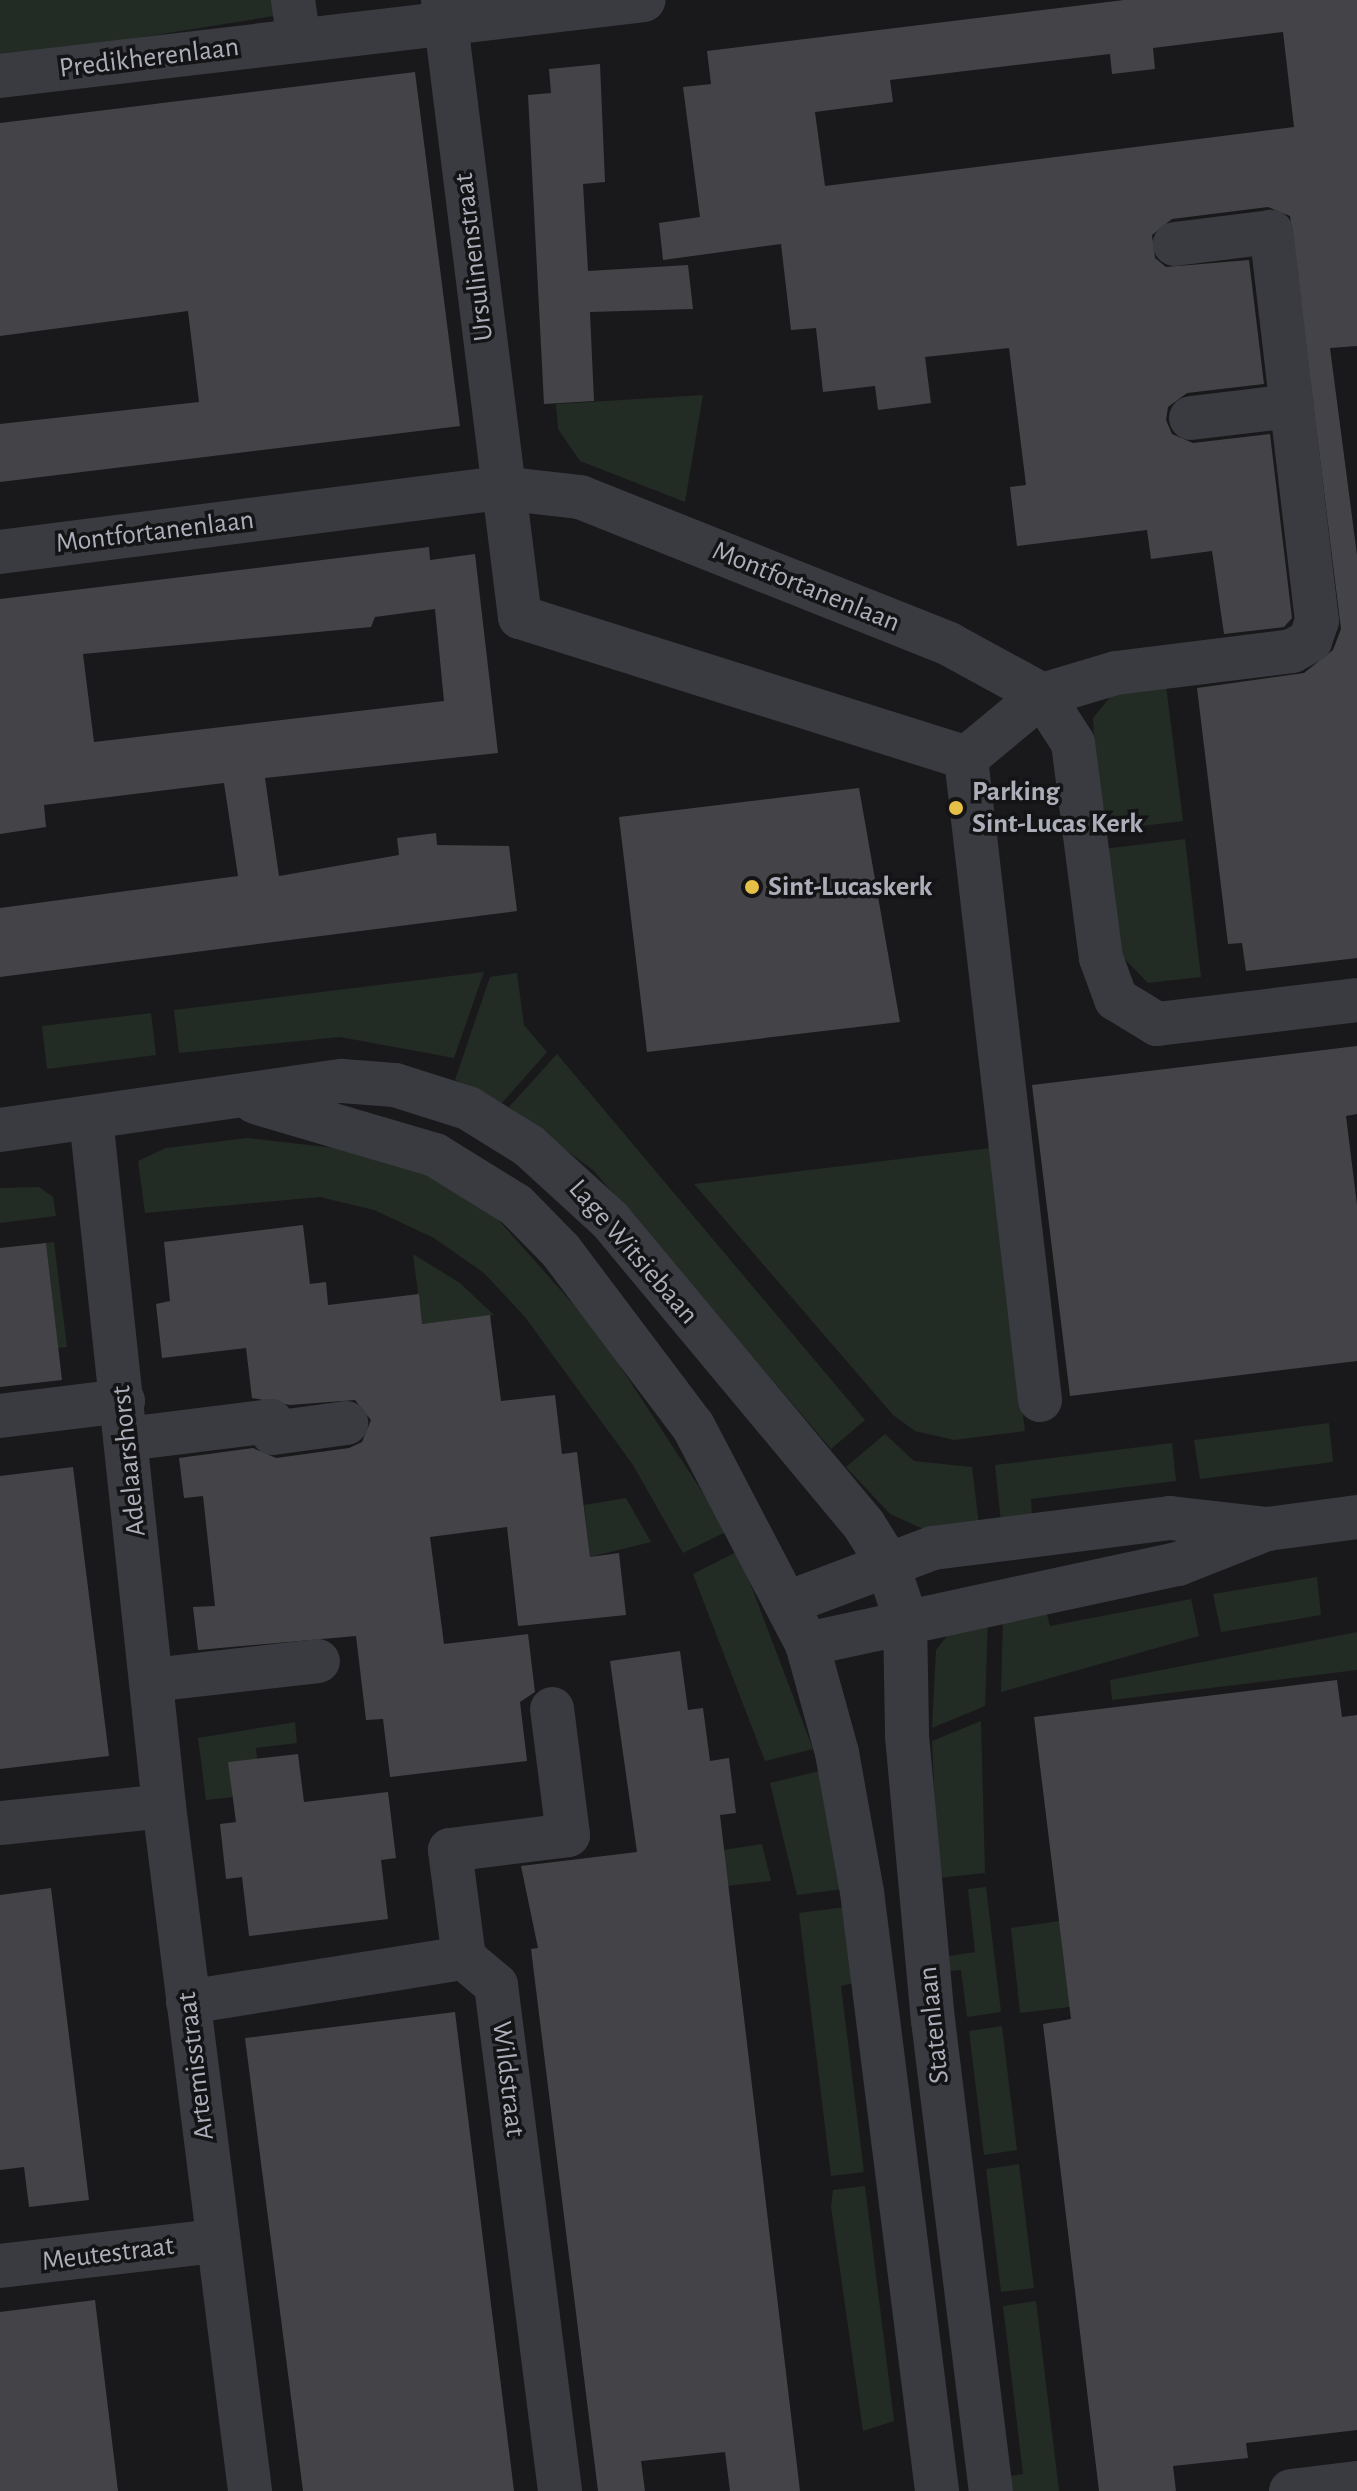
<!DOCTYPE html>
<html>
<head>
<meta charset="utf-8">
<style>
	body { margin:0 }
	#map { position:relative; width:1357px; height:2491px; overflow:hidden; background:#19191b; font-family:"Alegreya Sans",sans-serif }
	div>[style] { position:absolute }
	.green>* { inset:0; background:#232b25 }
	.building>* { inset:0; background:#444448 }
	.minor>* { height:44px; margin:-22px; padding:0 22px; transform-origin:22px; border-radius:22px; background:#3a3b40 }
	.dots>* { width:22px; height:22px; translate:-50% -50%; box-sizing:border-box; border:4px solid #141416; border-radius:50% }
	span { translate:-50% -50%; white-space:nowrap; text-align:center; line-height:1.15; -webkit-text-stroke:7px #141416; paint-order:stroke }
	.street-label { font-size:28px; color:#acafba }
	.poi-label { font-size:28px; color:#acafba; font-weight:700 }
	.left { translate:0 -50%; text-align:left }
</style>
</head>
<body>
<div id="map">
	<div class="green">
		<i style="clip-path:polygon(0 0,273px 0,274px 16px,0 60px)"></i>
		<i style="clip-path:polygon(703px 395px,685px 502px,580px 461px,558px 429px,556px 404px)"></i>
		<i style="clip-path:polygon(1166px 685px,1183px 821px,1100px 831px,1093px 718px,1111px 696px)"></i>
		<i style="clip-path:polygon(1185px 839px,1201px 977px,1148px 983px,1120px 954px,1103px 849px)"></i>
		<i style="clip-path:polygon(484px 972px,454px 1058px,340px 1037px,179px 1053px,174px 1010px)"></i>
		<i style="clip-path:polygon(517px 973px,524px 1025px,547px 1052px,502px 1103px,455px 1080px,490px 977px)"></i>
		<i style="clip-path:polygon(151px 1013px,156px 1055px,47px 1069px,42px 1026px)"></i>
		<i style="clip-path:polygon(557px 1054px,865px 1420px,831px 1449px,594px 1171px,509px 1107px)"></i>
		<i style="clip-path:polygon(247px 1138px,344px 1149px,430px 1176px,495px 1216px,597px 1331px,728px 1531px,683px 1553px,633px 1465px,525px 1317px,484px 1273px,434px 1238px,374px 1210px,320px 1197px,145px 1213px,138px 1161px,166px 1148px)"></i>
		<i style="clip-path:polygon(990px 1148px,1025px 1431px,954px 1440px,915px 1431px,893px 1415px,694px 1184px)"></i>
		<i style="clip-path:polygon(39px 1187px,53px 1197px,56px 1216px,0 1223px,0 1188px)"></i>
		<i style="clip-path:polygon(54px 1242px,67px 1347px,58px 1348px,46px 1243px)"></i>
		<i style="clip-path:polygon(413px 1254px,460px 1283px,494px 1315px,422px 1324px)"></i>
		<i style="clip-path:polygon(1329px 1423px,1333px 1462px,1200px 1479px,1194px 1440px)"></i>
		<i style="clip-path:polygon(885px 1434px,914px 1461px,972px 1467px,979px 1525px,923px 1529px,890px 1514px,846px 1467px)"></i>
		<i style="clip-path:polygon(1172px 1443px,1176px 1481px,1031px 1499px,1032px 1518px,1001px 1523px,995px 1465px)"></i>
		<i style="clip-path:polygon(626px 1498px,651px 1542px,590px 1557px,584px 1505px)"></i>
		<i style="clip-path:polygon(738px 1551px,813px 1749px,765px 1761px,693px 1574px)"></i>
		<i style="clip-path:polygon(1317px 1577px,1321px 1615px,1221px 1632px,1213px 1594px)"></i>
		<i style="clip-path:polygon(1191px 1599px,1199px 1636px,1001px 1692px,1003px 1615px,1045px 1607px,1050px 1626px)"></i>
		<i style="clip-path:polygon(988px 1618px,985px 1706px,932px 1728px,936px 1650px,951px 1631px)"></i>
		<i style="clip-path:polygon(1357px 1632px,1357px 1670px,1112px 1700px,1110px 1680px)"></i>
		<i style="clip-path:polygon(981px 1721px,985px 1873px,938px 1878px,932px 1741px)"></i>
		<i style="clip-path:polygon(295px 1722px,297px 1743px,256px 1748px,257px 1759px,229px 1762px,233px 1797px,206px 1800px,198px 1738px)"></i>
		<i style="clip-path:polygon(819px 1771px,843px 1889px,797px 1895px,770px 1783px)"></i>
		<i style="clip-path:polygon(762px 1844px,771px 1881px,664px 1893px,723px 1850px)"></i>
		<i style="clip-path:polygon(986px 1887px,1001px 2012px,967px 2017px,961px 1970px,948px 1971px,948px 1956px,975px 1952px,968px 1889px)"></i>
		<i style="clip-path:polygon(845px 1907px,854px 1983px,841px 1986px,864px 2172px,831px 2176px,799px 1913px)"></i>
		<i style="clip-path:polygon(1059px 1921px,1259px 1984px,1020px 2013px,1011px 1928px)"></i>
		<i style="clip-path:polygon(1002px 2026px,1017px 2150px,984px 2155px,969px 2031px)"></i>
		<i style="clip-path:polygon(1019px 2164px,1034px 2288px,1001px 2292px,986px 2169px)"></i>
		<i style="clip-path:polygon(865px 2186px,894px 2421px,863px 2431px,831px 2207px,833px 2190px)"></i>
		<i style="clip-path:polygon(1036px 2301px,1059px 2491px,1012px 2491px,1010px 2476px,1023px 2474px,1003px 2306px)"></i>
	</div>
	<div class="building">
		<i style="clip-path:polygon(evenodd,1124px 0,1357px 0,1357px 346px,1330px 348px,1357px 555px,1357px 958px,1246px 971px,1242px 943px,1228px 944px,1197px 688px,1304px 673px,1333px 650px,1341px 629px,1290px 216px,1268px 207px,1172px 219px,1152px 235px,1155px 258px,1166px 267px,1249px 260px,1264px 384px,1187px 393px,1168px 407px,1166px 420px,1172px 434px,1193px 443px,1270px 434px,1292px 618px,1284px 627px,1224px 634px,1212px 551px,1151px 559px,1147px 530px,1017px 546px,1010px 487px,1026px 485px,1009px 348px,925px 357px,931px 403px,878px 410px,875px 386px,823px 392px,816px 328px,791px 330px,781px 244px,663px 260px,659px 223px,700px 217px,683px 87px,711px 84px,707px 51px,1124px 0,1283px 32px,1294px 127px,825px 186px,815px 112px,893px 102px,890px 80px,1110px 54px,1112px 74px,1155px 69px,1153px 48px,1283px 32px)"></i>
		<i style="clip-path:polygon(600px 64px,605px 182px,583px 184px,588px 271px,688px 265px,693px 309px,590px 312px,594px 401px,544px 404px,528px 95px,551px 93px,549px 69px)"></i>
		<i style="clip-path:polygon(415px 72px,460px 426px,0 482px,0 424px,199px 402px,188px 311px,0 336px,0 123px)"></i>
		<i style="clip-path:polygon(evenodd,429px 547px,430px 560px,475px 554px,498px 753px,265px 778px,279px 876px,399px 855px,397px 838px,436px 833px,437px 845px,509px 846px,517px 911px,0 977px,0 908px,238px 876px,224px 783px,44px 805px,46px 827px,0 834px,0 599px,429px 547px,435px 609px,444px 701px,94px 742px,83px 654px,371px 627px,375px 617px,435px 609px)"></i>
		<i style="clip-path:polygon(859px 788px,900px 1022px,647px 1052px,619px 817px)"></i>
		<i style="clip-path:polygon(1357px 1046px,1357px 1114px,1346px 1116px,1357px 1205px,1357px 1361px,1070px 1396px,1032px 1085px)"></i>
		<i style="clip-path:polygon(303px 1225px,310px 1284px,326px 1282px,328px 1305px,419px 1294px,422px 1324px,490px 1315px,501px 1401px,555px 1395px,562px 1454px,577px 1452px,590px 1557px,619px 1553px,626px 1615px,518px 1626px,507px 1527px,430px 1537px,444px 1644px,528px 1634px,535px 1692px,520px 1702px,527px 1761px,390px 1777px,383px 1719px,366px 1720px,356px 1636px,198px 1650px,193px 1607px,215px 1606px,203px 1496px,184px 1498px,179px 1458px,253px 1448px,276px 1458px,349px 1448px,362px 1442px,371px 1420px,355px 1400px,290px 1405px,252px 1398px,246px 1348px,162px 1358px,156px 1304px,170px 1301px,164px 1242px)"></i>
		<i style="clip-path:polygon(46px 1243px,62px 1380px,0 1387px,0 1248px)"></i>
		<i style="clip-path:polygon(73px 1467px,109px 1756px,0 1769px,0 1476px)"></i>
		<i style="clip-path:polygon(680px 1651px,688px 1710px,703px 1708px,710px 1761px,729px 1758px,736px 1813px,720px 1815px,800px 2491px,730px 2491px,725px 2452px,641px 2461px,645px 2491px,598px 2491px,531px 1949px,538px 1948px,521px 1866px,637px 1852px,610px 1661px)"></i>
		<i style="clip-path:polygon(1337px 1680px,1342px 1717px,1357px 1715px,1357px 2430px,1246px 2443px,1248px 2458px,1173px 2466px,1176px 2491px,1099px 2491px,1043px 2024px,1071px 2019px,1034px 1717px)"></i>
		<i style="clip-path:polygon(298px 1754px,304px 1802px,388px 1792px,396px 1858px,381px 1860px,388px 1919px,249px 1936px,242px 1877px,226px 1879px,220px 1824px,236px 1822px,228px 1762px)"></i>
		<i style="clip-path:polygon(51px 1888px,89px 2200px,29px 2207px,24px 2167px,0 2170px,0 1895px)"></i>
		<i style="clip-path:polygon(455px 2012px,514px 2491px,303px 2491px,245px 2038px)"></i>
		<i style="clip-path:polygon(95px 2300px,118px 2491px,0 2491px,0 2312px)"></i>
	</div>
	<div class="minor">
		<i style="left:293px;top:0;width:41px;rotate:81.7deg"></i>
		<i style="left:443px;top:0;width:622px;rotate:82.89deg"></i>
		<i style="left:520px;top:617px;width:468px;rotate:17.5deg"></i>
		<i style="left:0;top:76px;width:648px;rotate:-6.73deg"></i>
		<i style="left:1191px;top:418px;width:102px;rotate:-6.8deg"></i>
		<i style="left:0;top:552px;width:504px;rotate:-7.29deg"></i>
		<i style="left:500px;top:488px;width:81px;rotate:6.4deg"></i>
		<i style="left:580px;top:497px;width:397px;rotate:21.7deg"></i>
		<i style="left:949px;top:644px;width:106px;rotate:28.7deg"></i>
		<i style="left:1042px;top:695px;width:57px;rotate:57.1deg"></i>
		<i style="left:1073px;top:743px;width:217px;rotate:82.6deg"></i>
		<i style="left:1101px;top:958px;width:44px;rotate:69.9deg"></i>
		<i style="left:1116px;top:999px;width:48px;rotate:31.4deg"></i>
		<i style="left:1157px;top:1024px;width:201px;rotate:-6.8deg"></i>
		<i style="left:255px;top:1102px;width:188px;rotate:16.4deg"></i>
		<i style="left:435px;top:1155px;width:95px;rotate:31.7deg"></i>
		<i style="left:516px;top:1205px;width:64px;rotate:45.6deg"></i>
		<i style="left:561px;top:1251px;width:219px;rotate:53deg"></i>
		<i style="left:693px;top:1426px;width:246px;rotate:62.4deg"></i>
		<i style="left:807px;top:1644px;width:380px;rotate:-12.2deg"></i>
		<i style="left:1178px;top:1564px;width:96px;rotate:-21.5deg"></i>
		<i style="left:91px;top:1118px;width:692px;rotate:83.94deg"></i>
		<i style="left:0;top:1130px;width:345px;rotate:-8.2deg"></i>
		<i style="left:342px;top:1081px;width:53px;rotate:4.3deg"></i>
		<i style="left:395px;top:1085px;width:77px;rotate:17.5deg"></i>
		<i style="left:468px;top:1108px;width:72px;rotate:31.9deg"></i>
		<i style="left:529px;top:1146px;width:110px;rotate:42.4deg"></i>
		<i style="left:610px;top:1220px;width:397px;rotate:50.2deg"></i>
		<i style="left:864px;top:1525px;width:41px;rotate:57.8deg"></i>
		<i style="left:886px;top:1560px;width:60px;rotate:71.6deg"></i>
		<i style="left:905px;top:1617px;width:119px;rotate:89deg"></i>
		<i style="left:907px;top:1736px;width:285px;rotate:84.8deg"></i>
		<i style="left:933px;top:2020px;width:475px;rotate:83deg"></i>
		<i style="left:1040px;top:1400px;width:646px;rotate:-96.58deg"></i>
		<i style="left:966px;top:758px;width:99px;rotate:-39.7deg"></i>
		<i style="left:1042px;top:695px;width:77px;rotate:-16.6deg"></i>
		<i style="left:1116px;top:673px;width:177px;rotate:-7.1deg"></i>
		<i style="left:1292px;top:651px;width:21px;rotate:-29deg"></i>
		<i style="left:1310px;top:641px;width:21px;rotate:-71deg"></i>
		<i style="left:1317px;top:621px;width:392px;rotate:-96.7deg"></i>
		<i style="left:1271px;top:232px;width:97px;rotate:172.9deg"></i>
		<i style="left:0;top:1416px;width:124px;rotate:-7deg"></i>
		<i style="left:127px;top:1439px;width:145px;rotate:-7.1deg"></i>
		<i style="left:271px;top:1421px;width:12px;rotate:81deg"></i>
		<i style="left:273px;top:1433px;width:74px;rotate:-7.8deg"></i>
		<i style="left:790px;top:1602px;width:153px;rotate:-20.7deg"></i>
		<i style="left:933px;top:1548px;width:239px;rotate:-7.2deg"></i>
		<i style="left:1170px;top:1518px;width:98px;rotate:6.5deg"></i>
		<i style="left:1267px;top:1529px;width:91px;rotate:-7.6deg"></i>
		<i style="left:807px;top:1644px;width:113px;rotate:74.6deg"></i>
		<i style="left:837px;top:1753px;width:141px;rotate:79.8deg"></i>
		<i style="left:862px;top:1892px;width:604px;rotate:82.86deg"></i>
		<i style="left:152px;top:1680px;width:167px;rotate:-6.5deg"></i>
		<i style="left:0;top:1823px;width:165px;rotate:-5.9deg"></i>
		<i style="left:164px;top:1806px;width:690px;rotate:82.84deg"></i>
		<i style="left:464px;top:1958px;width:109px;rotate:-97.4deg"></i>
		<i style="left:450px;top:1850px;width:119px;rotate:-7.2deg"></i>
		<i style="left:568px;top:1835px;width:127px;rotate:-97.2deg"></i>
		<i style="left:188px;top:2002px;width:279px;rotate:-9.1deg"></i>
		<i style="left:464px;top:1958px;width:42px;rotate:40.2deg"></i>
		<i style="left:496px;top:1985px;width:510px;rotate:82.79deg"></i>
		<i style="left:0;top:2266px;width:218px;rotate:-6.6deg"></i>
		<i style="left:1291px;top:2491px;width:66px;rotate:-6.9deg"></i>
	</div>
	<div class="dots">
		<i style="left:956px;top:808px;background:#e6bf46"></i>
		<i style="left:752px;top:887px;background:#e6bf46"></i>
	</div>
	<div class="street-label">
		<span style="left:149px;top:58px;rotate:-7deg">Predikherenlaan</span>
		<span style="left:474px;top:257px;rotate:-97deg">Ursulinenstraat</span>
		<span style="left:155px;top:532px;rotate:-7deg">Montfortanenlaan</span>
		<span style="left:806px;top:587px;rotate:22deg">Montfortanenlaan</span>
		<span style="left:633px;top:1252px;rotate:49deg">Lage Witsiebaan</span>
		<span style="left:129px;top:1461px;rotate:-96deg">Adelaarshorst</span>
		<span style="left:934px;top:2025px;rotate:-96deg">Statenlaan</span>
		<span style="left:196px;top:2066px;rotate:-97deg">Artemisstraat</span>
		<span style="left:508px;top:2079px;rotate:83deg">Wildstraat</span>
		<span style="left:108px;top:2254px;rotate:-7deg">Meutestraat</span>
	</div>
	<div class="poi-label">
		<span class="left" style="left:972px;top:808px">Parking<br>Sint-Lucas Kerk</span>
		<span class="left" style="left:768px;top:887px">Sint-Lucaskerk</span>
	</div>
</div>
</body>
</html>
